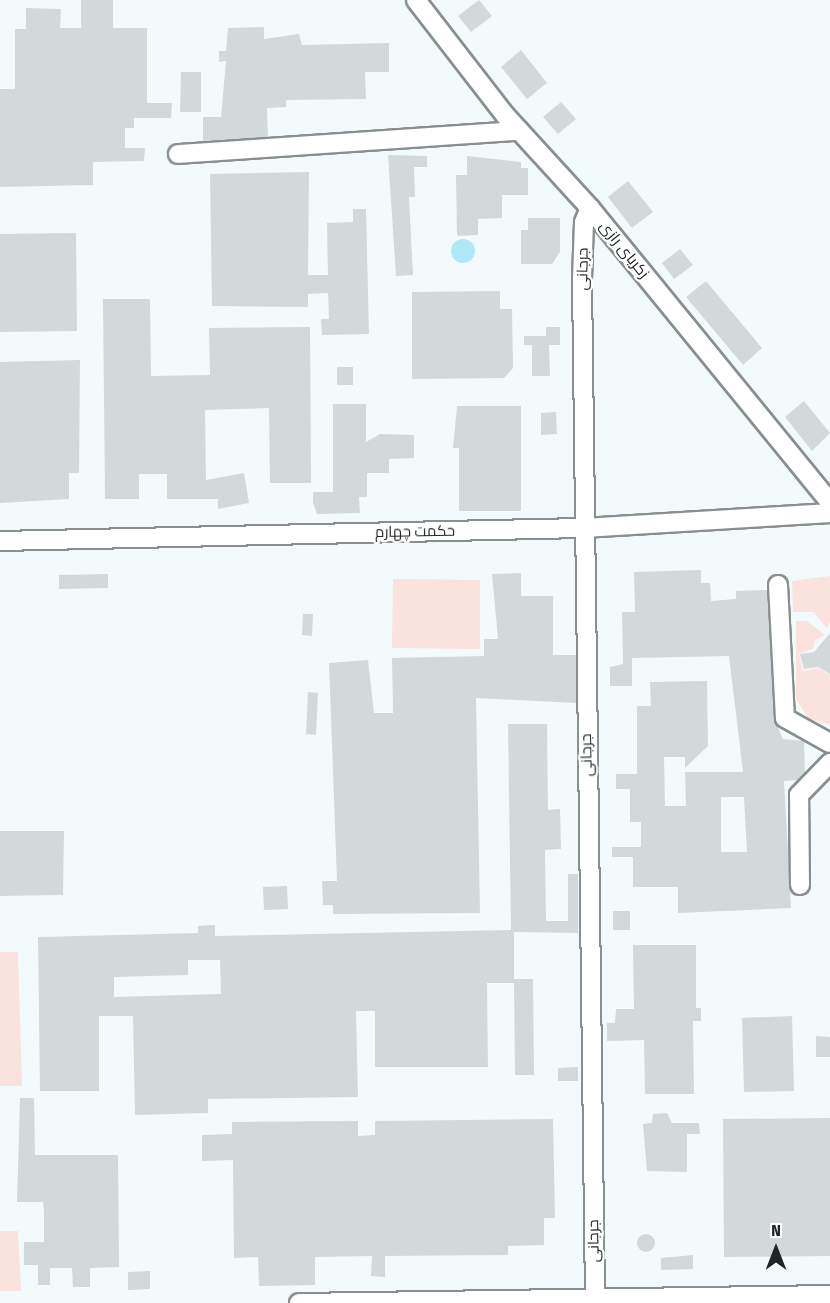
<!DOCTYPE html>
<html>
<head>
<meta charset="utf-8">
<style>
	body { margin:0 }
	#map { position:relative; width:830px; height:1303px; overflow:hidden; background:#f3fafc; font-family:"Fira Sans Condensed",Cairo,sans-serif }
	div>[style] { position:absolute }
	.green>* { inset:0; background:#fae2de }
	.water>* { inset:0; background:#b1e8f8 }
	.round { border-radius:50% }
	.building>* { inset:0; background:#d3d9db }
	.roads { filter:drop-shadow(2px 0 #898f91) drop-shadow(-2px 0 #898f91) drop-shadow(0 2px #898f91) drop-shadow(0 -2px #898f91) }
	.minor>* { height:18px; margin:-9px; padding:0 9px; transform-origin:9px; border-radius:9px; background:#fff }
	span { translate:-50% -50%; white-space:nowrap; text-align:center; line-height:1.15; -webkit-text-stroke:4.5px #fff; paint-order:stroke }
	.street-label { font-size:15px; color:#212425 }
	.north { position:absolute; left:746px; top:1219px; width:60px; height:60px; -webkit-text-stroke:4px #fff; paint-order:stroke; rotate:0deg; font-size:16px; font-weight:700; line-height:24px; text-align:center; color:#212425 }
	.north::after { content:''; display:block; margin:auto; width:21px; height:27px; background:#212425; clip-path:polygon(50% 0,100% 100%,50% 72%,0 100%) }
</style>
</head>
<body>
<div id="map">
	<div class="green">
		<i style="clip-path:polygon(830px 576px,830px 622px,827px 629px,814px 612px,793px 612px,792px 581px)"></i>
		<i style="clip-path:polygon(393px 579px,480px 580px,480px 649px,392px 648px)"></i>
		<i style="clip-path:polygon(796px 621px,807px 621px,825px 635px,815px 640px,813px 649px,799px 654px,803px 671px,818px 668px,830px 675px,830px 725px,808px 718px,796px 699px)"></i>
		<i style="clip-path:polygon(0 952px,18px 952px,22px 1086px,0 1086px)"></i>
		<i style="clip-path:polygon(0 1231px,18px 1231px,21px 1291px,0 1291px)"></i>
	</div>
	<div class="water">
		<i class="round" style="left:451px;top:239px;width:24px;height:24px"></i>
	</div>
	<div class="building">
		<i style="clip-path:polygon(81px 0,113px 0,113px 28px,147px 28px,147px 103px,172px 103px,171px 118px,134px 118px,134px 128px,125px 128px,125px 148px,145px 148px,144px 161px,93px 162px,93px 185px,0 187px,0 89px,15px 89px,15px 29px,26px 29px,26px 8px,61px 9px,60px 28px,81px 28px)"></i>
		<i style="clip-path:polygon(479px 0,492px 16px,471px 32px,458px 16px)"></i>
		<i style="clip-path:polygon(264px 27px,264px 39px,299px 34px,302px 45px,389px 43px,389px 72px,365px 72px,366px 99px,286px 100px,286px 107px,267px 108px,268px 137px,203px 141px,203px 117px,221px 117px,226px 61px,219px 62px,219px 51px,226px 51px,228px 28px)"></i>
		<i style="clip-path:polygon(521px 50px,547px 83px,527px 99px,501px 67px)"></i>
		<i style="clip-path:polygon(181px 72px,201px 72px,201px 112px,180px 112px)"></i>
		<i style="clip-path:polygon(561px 102px,576px 119px,558px 134px,543px 117px)"></i>
		<i style="clip-path:polygon(388px 155px,427px 156px,427px 167px,414px 167px,415px 197px,409px 197px,413px 275px,396px 276px)"></i>
		<i style="clip-path:polygon(467px 156px,521px 162px,521px 168px,528px 168px,528px 195px,502px 195px,502px 218px,478px 219px,478px 235px,457px 236px,456px 175px,467px 175px)"></i>
		<i style="clip-path:polygon(309px 172px,308px 275px,328px 275px,327px 223px,353px 222px,353px 209px,366px 209px,369px 334px,322px 335px,321px 319px,329px 319px,328px 293px,308px 294px,308px 307px,212px 306px,210px 174px)"></i>
		<i style="clip-path:polygon(628px 181px,653px 212px,632px 228px,608px 197px)"></i>
		<i style="clip-path:polygon(528px 218px,560px 218px,560px 252px,552px 264px,521px 264px,521px 230px,528px 230px)"></i>
		<i style="clip-path:polygon(76px 233px,77px 331px,0 332px,0 234px)"></i>
		<i style="clip-path:polygon(680px 249px,693px 265px,674px 279px,662px 263px)"></i>
		<i style="clip-path:polygon(706px 281px,762px 348px,743px 365px,686px 297px)"></i>
		<i style="clip-path:polygon(500px 291px,500px 309px,512px 309px,513px 368px,504px 378px,412px 379px,412px 292px)"></i>
		<i style="clip-path:polygon(103px 299px,150px 299px,151px 376px,210px 375px,209px 328px,310px 327px,311px 483px,270px 483px,269px 408px,205px 410px,206px 480px,244px 473px,249px 503px,218px 509px,218px 499px,167px 499px,167px 474px,139px 474px,139px 499px,105px 499px)"></i>
		<i style="clip-path:polygon(546px 327px,560px 327px,560px 345px,549px 345px,550px 376px,532px 376px,532px 345px,524px 345px,524px 336px,546px 336px)"></i>
		<i style="clip-path:polygon(80px 360px,79px 473px,69px 473px,69px 499px,0 503px,0 362px)"></i>
		<i style="clip-path:polygon(337px 367px,353px 367px,353px 385px,337px 385px)"></i>
		<i style="clip-path:polygon(804px 401px,830px 433px,812px 451px,785px 417px)"></i>
		<i style="clip-path:polygon(333px 404px,366px 404px,366px 442px,380px 434px,414px 435px,414px 458px,389px 459px,389px 473px,367px 473px,367px 497px,359px 497px,360px 513px,317px 514px,313px 503px,313px 492px,333px 492px)"></i>
		<i style="clip-path:polygon(457px 406px,521px 406px,521px 511px,459px 511px,459px 448px,453px 448px)"></i>
		<i style="clip-path:polygon(556px 412px,557px 434px,541px 435px,541px 413px)"></i>
		<i style="clip-path:polygon(evenodd,701px 570px,701px 583px,710px 583px,711px 601px,736px 599px,736px 591px,767px 590px,774px 719px,783px 739px,804px 741px,805px 772px,798px 780px,784px 781px,791px 908px,678px 913px,678px 887px,633px 887px,633px 857px,612px 857px,612px 847px,641px 847px,641px 822px,630px 822px,630px 789px,616px 789px,616px 774px,637px 774px,637px 706px,651px 706px,650px 682px,707px 681px,708px 746px,685px 768px,685px 757px,664px 757px,665px 806px,686px 806px,685px 772px,743px 772px,729px 656px,632px 658px,632px 686px,610px 686px,610px 667px,623px 664px,622px 612px,635px 612px,634px 572px,701px 570px,721px 797px,744px 797px,747px 852px,721px 852px,721px 797px)"></i>
		<i style="clip-path:polygon(521px 573px,521px 596px,553px 596px,553px 655px,576px 655px,576px 703px,476px 698px,480px 913px,333px 914px,333px 905px,323px 905px,322px 881px,337px 881px,329px 663px,368px 660px,374px 713px,393px 713px,392px 658px,484px 656px,484px 639px,498px 639px,492px 574px)"></i>
		<i style="clip-path:polygon(108px 574px,108px 588px,59px 589px,59px 575px)"></i>
		<i style="clip-path:polygon(303px 614px,313px 614px,312px 636px,302px 635px)"></i>
		<i style="clip-path:polygon(830px 633px,830px 674px,818px 667px,804px 669px,800px 654px,814px 652px)"></i>
		<i style="clip-path:polygon(308px 692px,318px 693px,316px 735px,306px 734px)"></i>
		<i style="clip-path:polygon(evenodd,508px 724px,547px 724px,548px 810px,560px 809px,561px 849px,545px 850px,546px 921px,568px 921px,568px 874px,578px 874px,578px 933px,514px 932px,514px 983px,487px 983px,488px 1067px,375px 1067px,375px 1011px,356px 1011px,358px 1097px,208px 1099px,208px 1113px,135px 1115px,133px 1016px,99px 1016px,99px 1091px,40px 1091px,38px 937px,198px 933px,198px 926px,215px 925px,215px 936px,511px 930px,508px 724px,188px 960px,220px 960px,221px 994px,114px 997px,114px 977px,188px 975px,188px 960px)"></i>
		<i style="clip-path:polygon(0 831px,64px 831px,63px 895px,0 896px)"></i>
		<i style="clip-path:polygon(287px 886px,288px 909px,264px 910px,263px 887px)"></i>
		<i style="clip-path:polygon(613px 911px,630px 911px,630px 930px,613px 930px)"></i>
		<i style="clip-path:polygon(633px 945px,696px 945px,696px 1008px,701px 1008px,701px 1021px,693px 1021px,694px 1094px,645px 1094px,644px 1040px,607px 1041px,607px 1023px,615px 1023px,616px 1009px,634px 1009px)"></i>
		<i style="clip-path:polygon(514px 979px,533px 979px,534px 1075px,515px 1075px)"></i>
		<i style="clip-path:polygon(792px 1016px,794px 1091px,744px 1092px,742px 1018px)"></i>
		<i style="clip-path:polygon(816px 1036px,830px 1037px,830px 1057px,816px 1057px)"></i>
		<i style="clip-path:polygon(578px 1067px,578px 1081px,558px 1081px,558px 1068px)"></i>
		<i style="clip-path:polygon(20px 1098px,34px 1098px,35px 1155px,118px 1155px,119px 1267px,90px 1268px,90px 1287px,73px 1287px,72px 1268px,50px 1268px,50px 1285px,38px 1285px,38px 1265px,24px 1265px,24px 1242px,44px 1242px,44px 1212px,43px 1202px,17px 1202px)"></i>
		<i style="clip-path:polygon(667px 1113px,672px 1123px,699px 1123px,700px 1134px,687px 1134px,687px 1172px,647px 1171px,643px 1124px,652px 1123px,653px 1114px)"></i>
		<i style="clip-path:polygon(830px 1118px,830px 1256px,724px 1257px,723px 1119px)"></i>
		<i style="clip-path:polygon(553px 1119px,555px 1218px,544px 1218px,544px 1245px,508px 1246px,508px 1255px,385px 1256px,385px 1277px,371px 1276px,372px 1256px,315px 1257px,315px 1285px,259px 1286px,258px 1257px,234px 1258px,233px 1160px,202px 1161px,202px 1135px,232px 1134px,232px 1122px,358px 1121px,358px 1136px,375px 1135px,375px 1121px)"></i>
		<i class="round" style="left:637px;top:1234px;width:18px;height:18px"></i>
		<i style="clip-path:polygon(693px 1255px,693px 1269px,661px 1270px,661px 1258px)"></i>
		<i style="clip-path:polygon(150px 1271px,150px 1289px,128px 1290px,128px 1272px)"></i>
	</div>
	<div class="roads">
		<div class="minor">
			<i style="left:416px;top:0;width:145px;rotate:52.3deg"></i>
			<i style="left:505px;top:115px;width:126px;rotate:47.6deg"></i>
			<i style="left:590px;top:208px;width:380px;rotate:50.8deg"></i>
			<i style="left:178px;top:154px;width:342px;rotate:-3.9deg"></i>
			<i style="left:590px;top:208px;width:15px;rotate:113deg"></i>
			<i style="left:584px;top:222px;width:57px;rotate:92deg"></i>
			<i style="left:582px;top:279px;width:1024px;rotate:89.27deg"></i>
			<i style="left:0;top:541px;width:584px;rotate:-1.28deg"></i>
			<i style="left:584px;top:528px;width:246px;rotate:-3.5deg"></i>
			<i style="left:778px;top:585px;width:133px;rotate:87deg"></i>
			<i style="left:785px;top:718px;width:51px;rotate:29.1deg"></i>
			<i style="left:800px;top:885px;width:90px;rotate:-90.6deg"></i>
			<i style="left:799px;top:795px;width:45px;rotate:-45.9deg"></i>
			<i style="left:299px;top:1303px;width:531px;rotate:-0.86deg"></i>
		</div>
	</div>
	<div class="street-label">
		<span style="left:624px;top:250px;rotate:51deg">زکریای رازی</span>
		<span style="left:583px;top:269px;rotate:-89deg">جرجانی</span>
		<span style="left:415px;top:532px;rotate:-1deg">حکمت چهارم</span>
		<span style="left:587px;top:755px;rotate:-91deg">جرجانی</span>
		<span style="left:594px;top:1241px;rotate:-91deg">جرجانی</span>
	</div>
	<div class="north">N</div>
</div>
</body>
</html>
